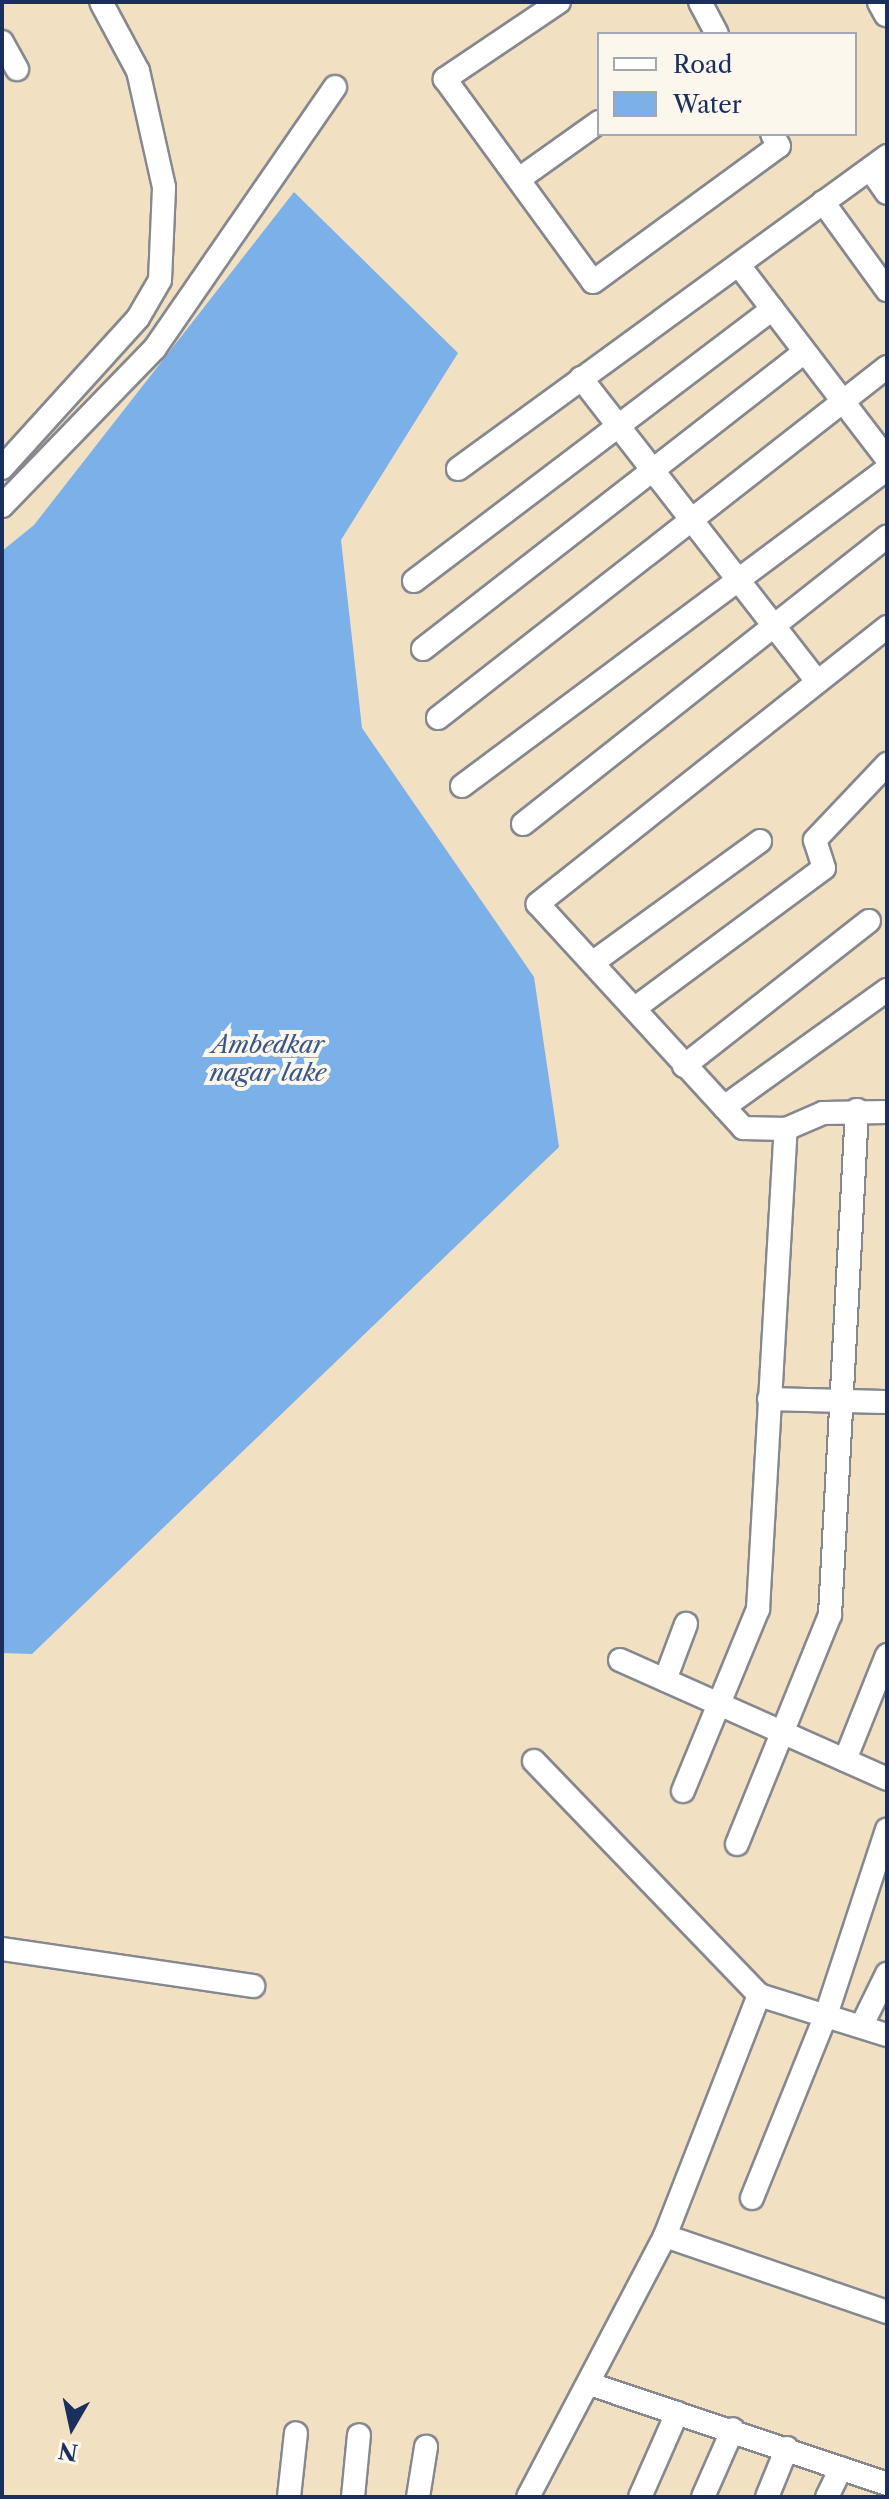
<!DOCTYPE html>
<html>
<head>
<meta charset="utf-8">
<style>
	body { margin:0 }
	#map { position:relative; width:889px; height:2499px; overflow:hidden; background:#f2e0c2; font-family:"Libre Caslon Text",serif }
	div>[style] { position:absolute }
	.water>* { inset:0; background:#7bb0e9 }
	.roads { filter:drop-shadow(2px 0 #868890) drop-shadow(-2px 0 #868890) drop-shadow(0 2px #868890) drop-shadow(0 -2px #868890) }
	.minor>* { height:22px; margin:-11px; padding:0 11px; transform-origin:11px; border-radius:11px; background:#fff }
	.tertiary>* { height:26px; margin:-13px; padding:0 13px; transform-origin:13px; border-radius:13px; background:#fff }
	span { translate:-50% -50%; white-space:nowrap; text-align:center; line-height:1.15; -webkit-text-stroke:8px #fbf7ec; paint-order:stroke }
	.water-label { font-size:24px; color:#385688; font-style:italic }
	.frame { position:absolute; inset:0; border:4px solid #1b2f5e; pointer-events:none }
	.legend { position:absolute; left:597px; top:32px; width:260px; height:104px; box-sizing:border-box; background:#fbf7ec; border:2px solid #a1a7b3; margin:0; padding:10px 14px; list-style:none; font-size:24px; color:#1b2f5e }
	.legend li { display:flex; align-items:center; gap:16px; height:40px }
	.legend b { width:40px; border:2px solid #a1a7b3 }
	.north { position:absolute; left:32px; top:2387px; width:80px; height:80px; -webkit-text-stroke:6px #fbf7ec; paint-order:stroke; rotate:189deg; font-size:22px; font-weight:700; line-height:32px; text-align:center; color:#1b2f5e }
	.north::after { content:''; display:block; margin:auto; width:28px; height:36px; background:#1b2f5e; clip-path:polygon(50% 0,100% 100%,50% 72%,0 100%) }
</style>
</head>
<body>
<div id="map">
	<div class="water">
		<i style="clip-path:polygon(294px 192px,458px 353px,341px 540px,362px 728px,534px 977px,559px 1147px,32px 1654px,2px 1653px,2px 551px,34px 525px)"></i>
	</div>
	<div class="roads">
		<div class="minor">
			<i style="left:559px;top:2px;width:138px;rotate:146deg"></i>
			<i style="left:445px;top:79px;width:251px;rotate:53.9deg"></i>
			<i style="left:593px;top:282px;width:230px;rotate:-36.2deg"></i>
			<i style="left:779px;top:146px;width:14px;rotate:-120deg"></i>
			<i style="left:700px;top:2px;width:36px;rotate:62deg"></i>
			<i style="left:2px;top:42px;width:31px;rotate:61deg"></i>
			<i style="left:870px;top:169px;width:29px;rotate:55deg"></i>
			<i style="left:519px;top:179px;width:98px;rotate:-35.5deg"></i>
			<i style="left:823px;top:202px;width:109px;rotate:54deg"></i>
			<i style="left:741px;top:268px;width:240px;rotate:52.6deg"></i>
			<i style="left:581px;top:378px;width:381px;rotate:52.1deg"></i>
			<i style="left:2px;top:468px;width:202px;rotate:-47.8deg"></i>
			<i style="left:138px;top:318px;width:44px;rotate:-59.9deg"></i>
			<i style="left:160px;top:280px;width:93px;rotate:-87.5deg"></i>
			<i style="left:164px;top:187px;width:119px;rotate:-102.6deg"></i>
			<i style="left:138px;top:71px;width:78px;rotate:-118.2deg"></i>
			<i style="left:458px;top:469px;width:531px;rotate:-36.11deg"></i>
			<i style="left:2px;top:506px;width:220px;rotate:-45.9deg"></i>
			<i style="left:155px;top:348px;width:317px;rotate:-55.4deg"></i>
			<i style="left:414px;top:581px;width:450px;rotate:-37.2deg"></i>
			<i style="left:887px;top:627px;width:446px;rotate:141.6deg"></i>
			<i style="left:538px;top:904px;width:304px;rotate:47.5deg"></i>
			<i style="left:743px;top:1128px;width:43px;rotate:1.3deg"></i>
			<i style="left:786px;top:1129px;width:40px;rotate:-23.4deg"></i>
			<i style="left:823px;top:1113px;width:64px;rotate:-0.9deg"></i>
			<i style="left:423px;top:649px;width:482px;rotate:-37.9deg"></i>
			<i style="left:438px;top:718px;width:570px;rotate:-38.02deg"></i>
			<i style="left:462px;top:786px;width:530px;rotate:-36.72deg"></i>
			<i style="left:523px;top:824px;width:464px;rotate:-38.3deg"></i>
			<i style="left:595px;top:961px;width:204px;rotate:-36deg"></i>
			<i style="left:635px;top:1008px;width:235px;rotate:-36.5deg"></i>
			<i style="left:824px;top:868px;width:29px;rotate:-108deg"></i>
			<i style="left:815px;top:840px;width:105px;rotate:-46.5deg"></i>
			<i style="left:684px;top:1066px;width:235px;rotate:-38.1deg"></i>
			<i style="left:724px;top:1107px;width:201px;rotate:-35.7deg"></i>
			<i style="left:769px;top:1399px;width:118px;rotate:1.5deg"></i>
			<i style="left:620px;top:1660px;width:292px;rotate:24deg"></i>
			<i style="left:665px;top:1680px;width:60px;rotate:-69.4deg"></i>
			<i style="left:845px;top:1760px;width:113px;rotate:-68.2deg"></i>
			<i style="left:534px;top:1761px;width:325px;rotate:46.1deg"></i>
			<i style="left:683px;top:1791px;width:197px;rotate:-67.6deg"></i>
			<i style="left:758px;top:1609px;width:481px;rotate:-86.7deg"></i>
			<i style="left:737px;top:1844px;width:247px;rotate:-67.9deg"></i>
			<i style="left:830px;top:1615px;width:506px;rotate:-86.94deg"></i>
			<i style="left:2px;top:1949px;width:254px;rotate:8.4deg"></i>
			<i style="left:862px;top:2025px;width:57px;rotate:-63.9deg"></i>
			<i style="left:752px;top:2198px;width:201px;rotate:-68deg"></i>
			<i style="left:827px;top:2012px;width:192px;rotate:-71.8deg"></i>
			<i style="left:665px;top:2236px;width:235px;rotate:18.9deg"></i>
			<i style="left:593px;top:2385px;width:310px;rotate:18.6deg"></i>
			<i style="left:289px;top:2497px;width:64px;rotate:-83.8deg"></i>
			<i style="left:353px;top:2497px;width:62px;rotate:-84.5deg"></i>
			<i style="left:418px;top:2497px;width:51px;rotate:-80.9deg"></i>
			<i style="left:528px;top:2497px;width:295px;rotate:-62.3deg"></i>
			<i style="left:665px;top:2236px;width:259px;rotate:-68.7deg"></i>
			<i style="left:759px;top:1995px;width:134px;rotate:17.4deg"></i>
			<i style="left:640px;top:2497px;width:92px;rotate:-66.2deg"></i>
			<i style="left:703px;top:2497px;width:74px;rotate:-66.2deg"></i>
			<i style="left:767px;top:2497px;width:53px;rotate:-67.8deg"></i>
			<i style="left:827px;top:2497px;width:32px;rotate:-64deg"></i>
		</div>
		<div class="tertiary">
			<i style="left:881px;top:2px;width:13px;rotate:61deg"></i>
		</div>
	</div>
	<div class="water-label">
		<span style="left:268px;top:1059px">Ambedkar<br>nagar lake</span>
	</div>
	<div class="frame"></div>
	<ul class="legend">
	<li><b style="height:10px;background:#fff"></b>Road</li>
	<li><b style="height:22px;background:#7bb0e9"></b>Water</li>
	</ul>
	<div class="north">N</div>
</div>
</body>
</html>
